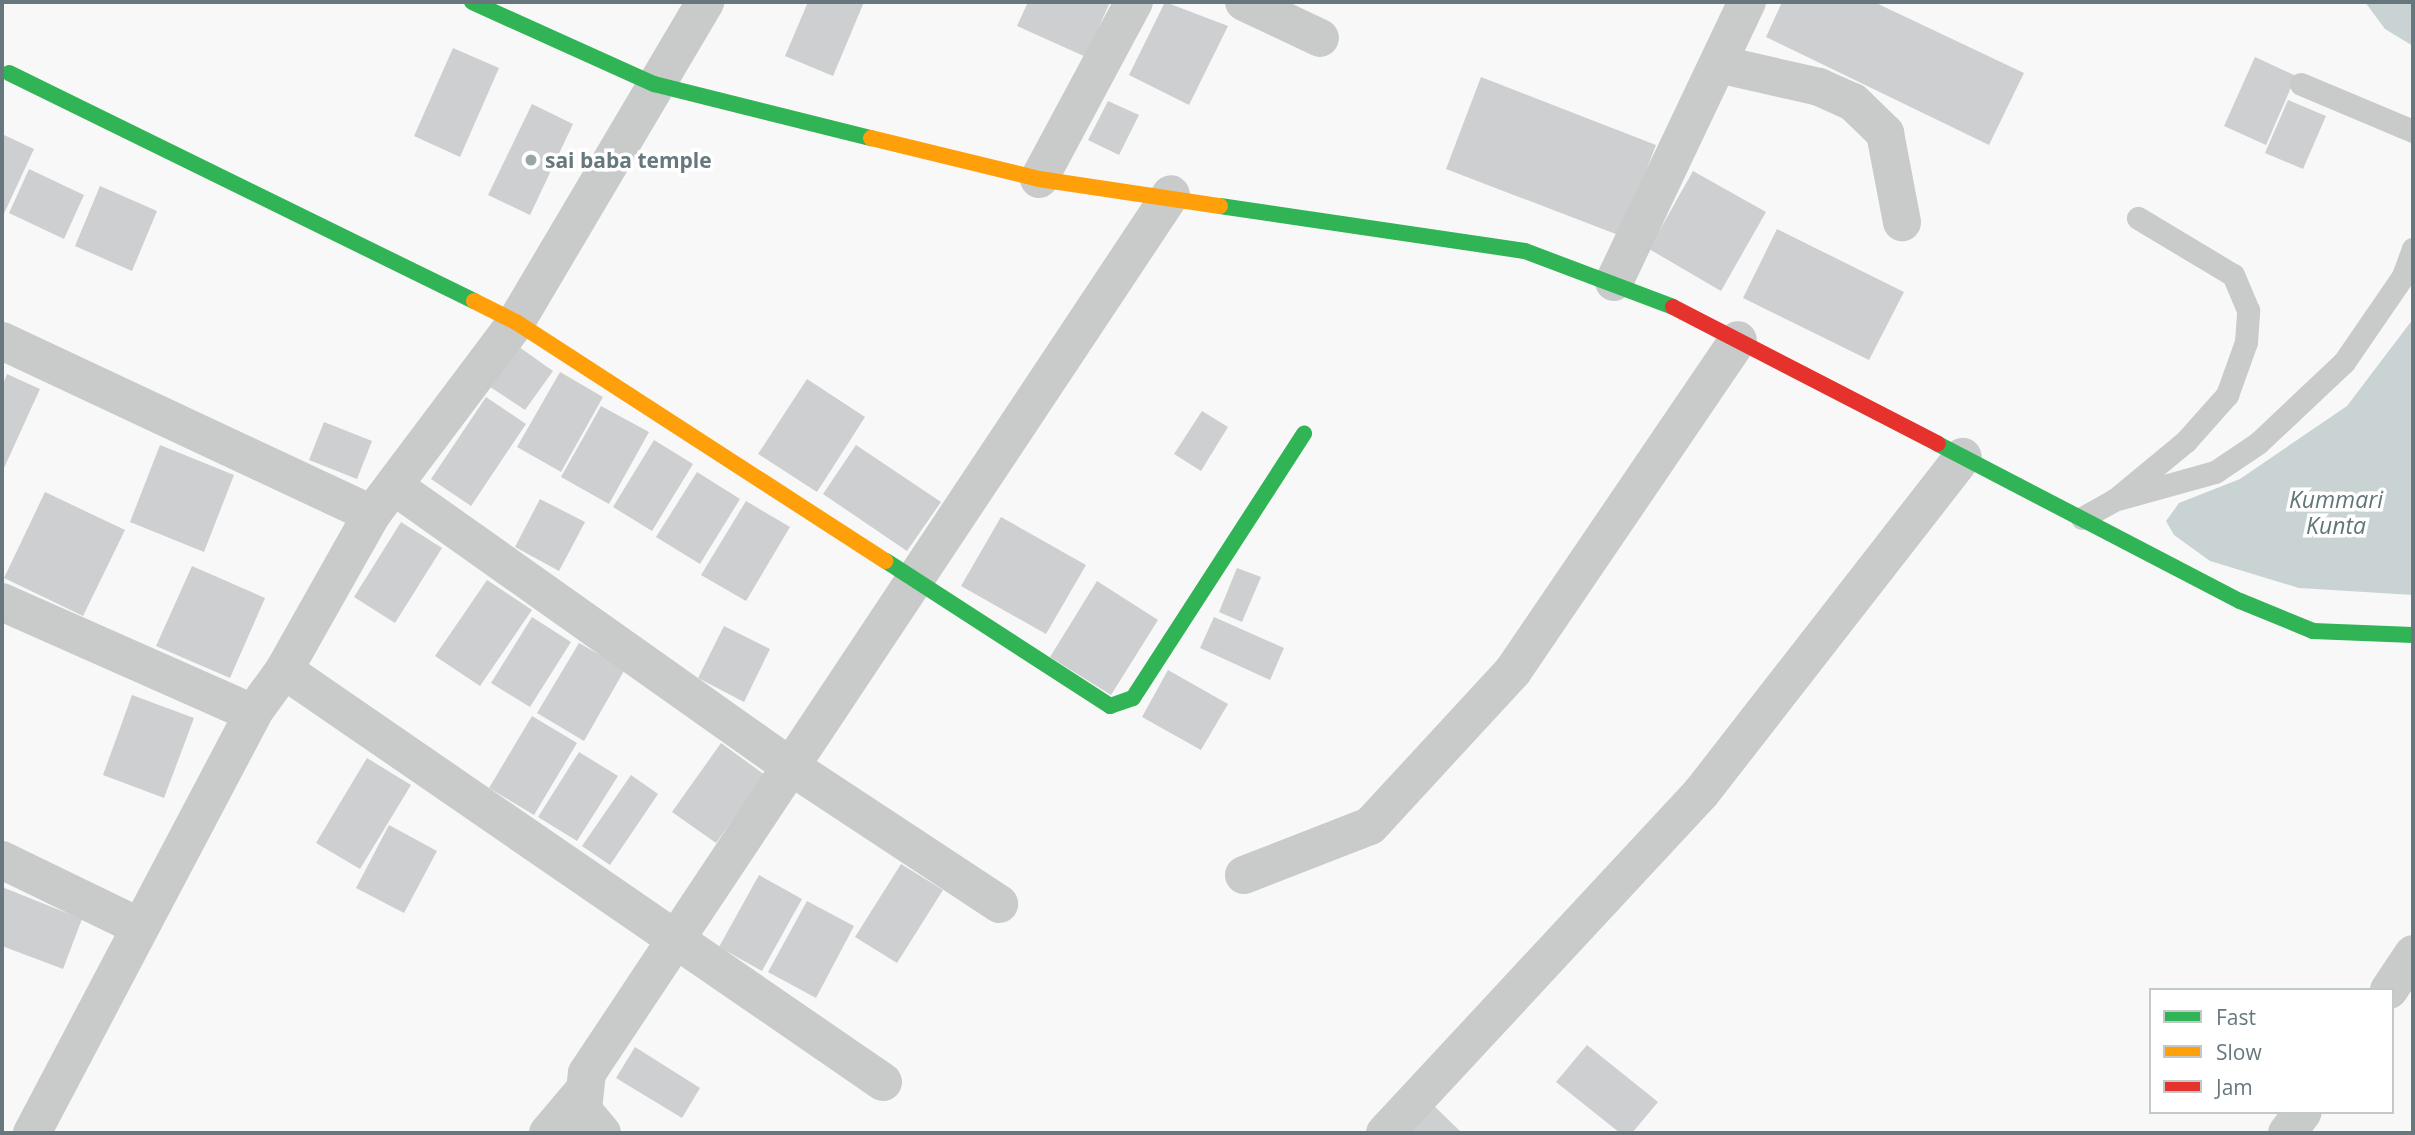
<!DOCTYPE html>
<html>
<head>
<meta charset="utf-8">
<style>
	body { margin:0 }
	#map { position:relative; width:2415px; height:1135px; overflow:hidden; background:#f8f8f8; font-family:"Open Sans",sans-serif }
	div>[style] { position:absolute }
	.water>* { inset:0; background:#cad3d4 }
	.building>* { inset:0; background:#cdcfd0 }
	.lane>* { height:23px; margin:-11.5px; padding:0 11.5px; transform-origin:11.5px; border-radius:11.5px; background:#c9cbcb }
	.street>* { height:38px; margin:-19px; padding:0 19px; transform-origin:19px; border-radius:19px; background:#c9cbcb }
	.fast>* { height:16px; margin:-8px; padding:0 8px; transform-origin:8px; border-radius:8px; background:#30b455 }
	.slow>* { height:16px; margin:-8px; padding:0 8px; transform-origin:8px; border-radius:8px; background:#ff9f0a }
	.jam>* { height:16px; margin:-8px; padding:0 8px; transform-origin:8px; border-radius:8px; background:#e5322d }
	.dots>* { width:19px; height:19px; translate:-50% -50%; box-sizing:border-box; border:4px solid #fff; border-radius:50% }
	span { translate:-50% -50%; white-space:nowrap; text-align:center; line-height:1.15; -webkit-text-stroke:7px #fff; paint-order:stroke }
	.poi-label { font-size:21px; color:#66787e; font-weight:700 }
	.left { translate:0 -50%; text-align:left }
	.water-label { font-size:23px; color:#627678; font-style:italic }
	.frame { position:absolute; inset:0; border:4px solid #66787e; pointer-events:none }
	.legend { position:absolute; left:2149px; top:988px; width:245px; height:126px; box-sizing:border-box; background:#fff; border:2px solid #c2c9cb; margin:0; padding:9px 12px; list-style:none; font-size:21px; color:#66787e }
	.legend li { display:flex; align-items:center; gap:14px; height:35px }
	.legend b { width:35px; border:2px solid #c2c9cb }
</style>
</head>
<body>
<div id="map">
	<div class="water">
		<i style="clip-path:polygon(2365px 2px,2413px 2px,2413px 46px,2385px 29px)"></i>
		<i style="clip-path:polygon(2413px 319px,2413px 595px,2299px 588px,2210px 561px,2174px 535px,2166px 521px,2179px 503px,2240px 479px,2347px 406px)"></i>
	</div>
	<div class="building">
		<i style="clip-path:polygon(808px 2px,864px 2px,833px 76px,785px 56px)"></i>
		<i style="clip-path:polygon(1028px 2px,1110px 2px,1086px 57px,1017px 26px)"></i>
		<i style="clip-path:polygon(1165px 2px,1228px 26px,1189px 105px,1129px 75px)"></i>
		<i style="clip-path:polygon(1782px 2px,1874px 2px,2024px 73px,1989px 145px,1766px 37px)"></i>
		<i style="clip-path:polygon(453px 48px,499px 68px,460px 157px,414px 136px)"></i>
		<i style="clip-path:polygon(2255px 57px,2296px 76px,2266px 145px,2224px 126px)"></i>
		<i style="clip-path:polygon(1481px 77px,1656px 145px,1621px 236px,1446px 169px)"></i>
		<i style="clip-path:polygon(2288px 100px,2326px 116px,2303px 169px,2265px 153px)"></i>
		<i style="clip-path:polygon(1108px 101px,1139px 115px,1119px 155px,1088px 140px)"></i>
		<i style="clip-path:polygon(532px 104px,573px 124px,530px 215px,488px 195px)"></i>
		<i style="clip-path:polygon(2px 134px,34px 149px,2px 218px)"></i>
		<i style="clip-path:polygon(29px 169px,84px 195px,64px 239px,9px 213px)"></i>
		<i style="clip-path:polygon(1693px 171px,1766px 212px,1721px 291px,1649px 249px)"></i>
		<i style="clip-path:polygon(100px 186px,157px 211px,132px 271px,75px 246px)"></i>
		<i style="clip-path:polygon(1777px 229px,1904px 292px,1869px 360px,1743px 298px)"></i>
		<i style="clip-path:polygon(512px 342px,553px 371px,525px 410px,484px 383px)"></i>
		<i style="clip-path:polygon(560px 372px,603px 397px,561px 472px,517px 447px)"></i>
		<i style="clip-path:polygon(7px 374px,40px 389px,4px 468px,2px 387px)"></i>
		<i style="clip-path:polygon(807px 379px,865px 417px,817px 492px,758px 454px)"></i>
		<i style="clip-path:polygon(486px 397px,526px 424px,471px 506px,431px 479px)"></i>
		<i style="clip-path:polygon(601px 406px,649px 432px,609px 504px,561px 477px)"></i>
		<i style="clip-path:polygon(1202px 411px,1228px 427px,1201px 471px,1174px 454px)"></i>
		<i style="clip-path:polygon(324px 422px,372px 441px,357px 479px,309px 460px)"></i>
		<i style="clip-path:polygon(654px 440px,693px 464px,652px 531px,613px 507px)"></i>
		<i style="clip-path:polygon(160px 445px,234px 475px,204px 552px,130px 522px)"></i>
		<i style="clip-path:polygon(856px 445px,941px 502px,907px 551px,823px 494px)"></i>
		<i style="clip-path:polygon(697px 472px,740px 499px,700px 564px,656px 537px)"></i>
		<i style="clip-path:polygon(45px 492px,125px 530px,83px 616px,4px 578px)"></i>
		<i style="clip-path:polygon(540px 499px,585px 522px,559px 571px,515px 547px)"></i>
		<i style="clip-path:polygon(746px 501px,790px 527px,746px 601px,701px 575px)"></i>
		<i style="clip-path:polygon(1001px 517px,1086px 565px,1046px 634px,961px 586px)"></i>
		<i style="clip-path:polygon(401px 522px,442px 548px,395px 623px,354px 597px)"></i>
		<i style="clip-path:polygon(192px 566px,265px 598px,230px 678px,156px 646px)"></i>
		<i style="clip-path:polygon(1237px 568px,1261px 577px,1242px 622px,1219px 612px)"></i>
		<i style="clip-path:polygon(487px 580px,532px 610px,480px 686px,435px 656px)"></i>
		<i style="clip-path:polygon(1097px 581px,1158px 620px,1111px 695px,1050px 657px)"></i>
		<i style="clip-path:polygon(532px 617px,571px 642px,530px 707px,491px 683px)"></i>
		<i style="clip-path:polygon(1214px 617px,1284px 648px,1270px 680px,1200px 648px)"></i>
		<i style="clip-path:polygon(724px 626px,770px 649px,744px 702px,698px 678px)"></i>
		<i style="clip-path:polygon(579px 643px,625px 669px,584px 741px,537px 713px)"></i>
		<i style="clip-path:polygon(1168px 670px,1228px 704px,1201px 750px,1142px 717px)"></i>
		<i style="clip-path:polygon(132px 695px,194px 718px,164px 798px,103px 775px)"></i>
		<i style="clip-path:polygon(532px 716px,577px 743px,534px 815px,489px 788px)"></i>
		<i style="clip-path:polygon(721px 743px,765px 775px,716px 843px,672px 812px)"></i>
		<i style="clip-path:polygon(579px 752px,618px 776px,577px 841px,538px 817px)"></i>
		<i style="clip-path:polygon(367px 758px,411px 785px,360px 869px,316px 843px)"></i>
		<i style="clip-path:polygon(631px 775px,658px 794px,610px 865px,582px 846px)"></i>
		<i style="clip-path:polygon(389px 825px,437px 851px,404px 913px,356px 888px)"></i>
		<i style="clip-path:polygon(901px 864px,943px 890px,897px 963px,855px 937px)"></i>
		<i style="clip-path:polygon(759px 875px,802px 899px,762px 971px,719px 947px)"></i>
		<i style="clip-path:polygon(2px 887px,82px 919px,63px 969px,2px 946px)"></i>
		<i style="clip-path:polygon(807px 901px,854px 926px,816px 998px,768px 972px)"></i>
		<i style="clip-path:polygon(1587px 1045px,1658px 1102px,1632px 1133px,1620px 1133px,1556px 1082px)"></i>
		<i style="clip-path:polygon(635px 1047px,700px 1088px,682px 1118px,616px 1078px)"></i>
		<i style="clip-path:polygon(1428px 1100px,1462px 1133px,1410px 1133px)"></i>
	</div>
	<div class="lane">
		<i style="left:2301px;top:84px;width:121px;rotate:22.8deg"></i>
		<i style="left:2117px;top:498px;width:89px;rotate:-39.6deg"></i>
		<i style="left:2186px;top:441px;width:62px;rotate:-48.3deg"></i>
		<i style="left:2227px;top:395px;width:56px;rotate:-70.3deg"></i>
		<i style="left:2246px;top:342px;width:32px;rotate:-86deg"></i>
		<i style="left:2248px;top:310px;width:38px;rotate:-113deg"></i>
		<i style="left:2233px;top:275px;width:111px;rotate:-149deg"></i>
		<i style="left:2082px;top:518px;width:37px;rotate:-29deg"></i>
		<i style="left:2114px;top:500px;width:105px;rotate:-15.5deg"></i>
		<i style="left:2215px;top:472px;width:52px;rotate:-34deg"></i>
		<i style="left:2258px;top:443px;width:118px;rotate:-43.3deg"></i>
		<i style="left:2344px;top:362px;width:104px;rotate:-55.5deg"></i>
		<i style="left:2403px;top:276px;width:29px;rotate:-70deg"></i>
	</div>
	<div class="street">
		<i style="left:1244px;top:2px;width:84px;rotate:25.3deg"></i>
		<i style="left:1718px;top:64px;width:104px;rotate:12.8deg"></i>
		<i style="left:1819px;top:87px;width:37px;rotate:24deg"></i>
		<i style="left:1853px;top:102px;width:45px;rotate:44.1deg"></i>
		<i style="left:1885px;top:133px;width:91px;rotate:79.2deg"></i>
		<i style="left:1039px;top:179px;width:201px;rotate:-61.8deg"></i>
		<i style="left:1614px;top:282px;width:310px;rotate:-64.6deg"></i>
		<i style="left:2px;top:341px;width:408px;rotate:25.1deg"></i>
		<i style="left:394px;top:486px;width:489px;rotate:35.3deg"></i>
		<i style="left:793px;top:768px;width:247px;rotate:33.4deg"></i>
		<i style="left:2px;top:602px;width:274px;rotate:23.9deg"></i>
		<i style="left:284px;top:670px;width:727px;rotate:34.52deg"></i>
		<i style="left:2px;top:860px;width:153px;rotate:25.9deg"></i>
		<i style="left:1244px;top:875px;width:135px;rotate:-21.3deg"></i>
		<i style="left:1370px;top:826px;width:211px;rotate:-47.3deg"></i>
		<i style="left:1513px;top:671px;width:400px;rotate:-55.8deg"></i>
		<i style="left:2389px;top:990px;width:43px;rotate:-56.3deg"></i>
		<i style="left:32px;top:1133px;width:475px;rotate:-62.2deg"></i>
		<i style="left:253px;top:713px;width:53px;rotate:-54.2deg"></i>
		<i style="left:284px;top:670px;width:179px;rotate:-60.6deg"></i>
		<i style="left:372px;top:514px;width:240px;rotate:-53.1deg"></i>
		<i style="left:516px;top:322px;width:372px;rotate:-59.4deg"></i>
		<i style="left:548px;top:1133px;width:51px;rotate:-49.8deg"></i>
		<i style="left:602px;top:1133px;width:30px;rotate:-130deg"></i>
		<i style="left:583px;top:1110px;width:37px;rotate:-84deg"></i>
		<i style="left:587px;top:1073px;width:1055px;rotate:-56.4deg"></i>
		<i style="left:1385px;top:1133px;width:464px;rotate:-47.1deg"></i>
		<i style="left:1701px;top:793px;width:426px;rotate:-52.1deg"></i>
		<i style="left:2287px;top:1133px;width:26px;rotate:-53deg"></i>
	</div>
	<div class="fast">
		<i style="left:472px;top:2px;width:200px;rotate:24.3deg"></i>
		<i style="left:654px;top:84px;width:224px;rotate:14deg"></i>
		<i style="left:9px;top:73px;width:518px;rotate:26.12deg"></i>
		<i style="left:1220px;top:206px;width:308px;rotate:8.4deg"></i>
		<i style="left:1525px;top:251px;width:158px;rotate:20.7deg"></i>
		<i style="left:1938px;top:444px;width:340px;rotate:27.5deg"></i>
		<i style="left:2240px;top:601px;width:79px;rotate:22.3deg"></i>
		<i style="left:2313px;top:631px;width:100px;rotate:2.3deg"></i>
		<i style="left:886px;top:561px;width:267px;rotate:32.9deg"></i>
		<i style="left:1110px;top:706px;width:24px;rotate:-19deg"></i>
		<i style="left:1133px;top:698px;width:315px;rotate:-57.1deg"></i>
	</div>
	<div class="slow">
		<i style="left:871px;top:138px;width:173px;rotate:13.7deg"></i>
		<i style="left:1039px;top:179px;width:183px;rotate:8.5deg"></i>
		<i style="left:474px;top:301px;width:47px;rotate:26.6deg"></i>
		<i style="left:516px;top:322px;width:440px;rotate:32.9deg"></i>
	</div>
	<div class="jam">
		<i style="left:1673px;top:307px;width:298px;rotate:27.3deg"></i>
	</div>
	<div class="dots">
		<i style="left:531px;top:160px;background:#99a5a9"></i>
	</div>
	<div class="poi-label">
		<span class="left" style="left:545px;top:160px">sai baba temple</span>
	</div>
	<div class="water-label">
		<span style="left:2336px;top:512px">Kummari<br>Kunta</span>
	</div>
	<div class="frame"></div>
	<ul class="legend">
	<li><b style="height:9px;background:#30b455"></b>Fast</li>
	<li><b style="height:9px;background:#ff9f0a"></b>Slow</li>
	<li><b style="height:9px;background:#e5322d"></b>Jam</li>
	</ul>
</div>
</body>
</html>
